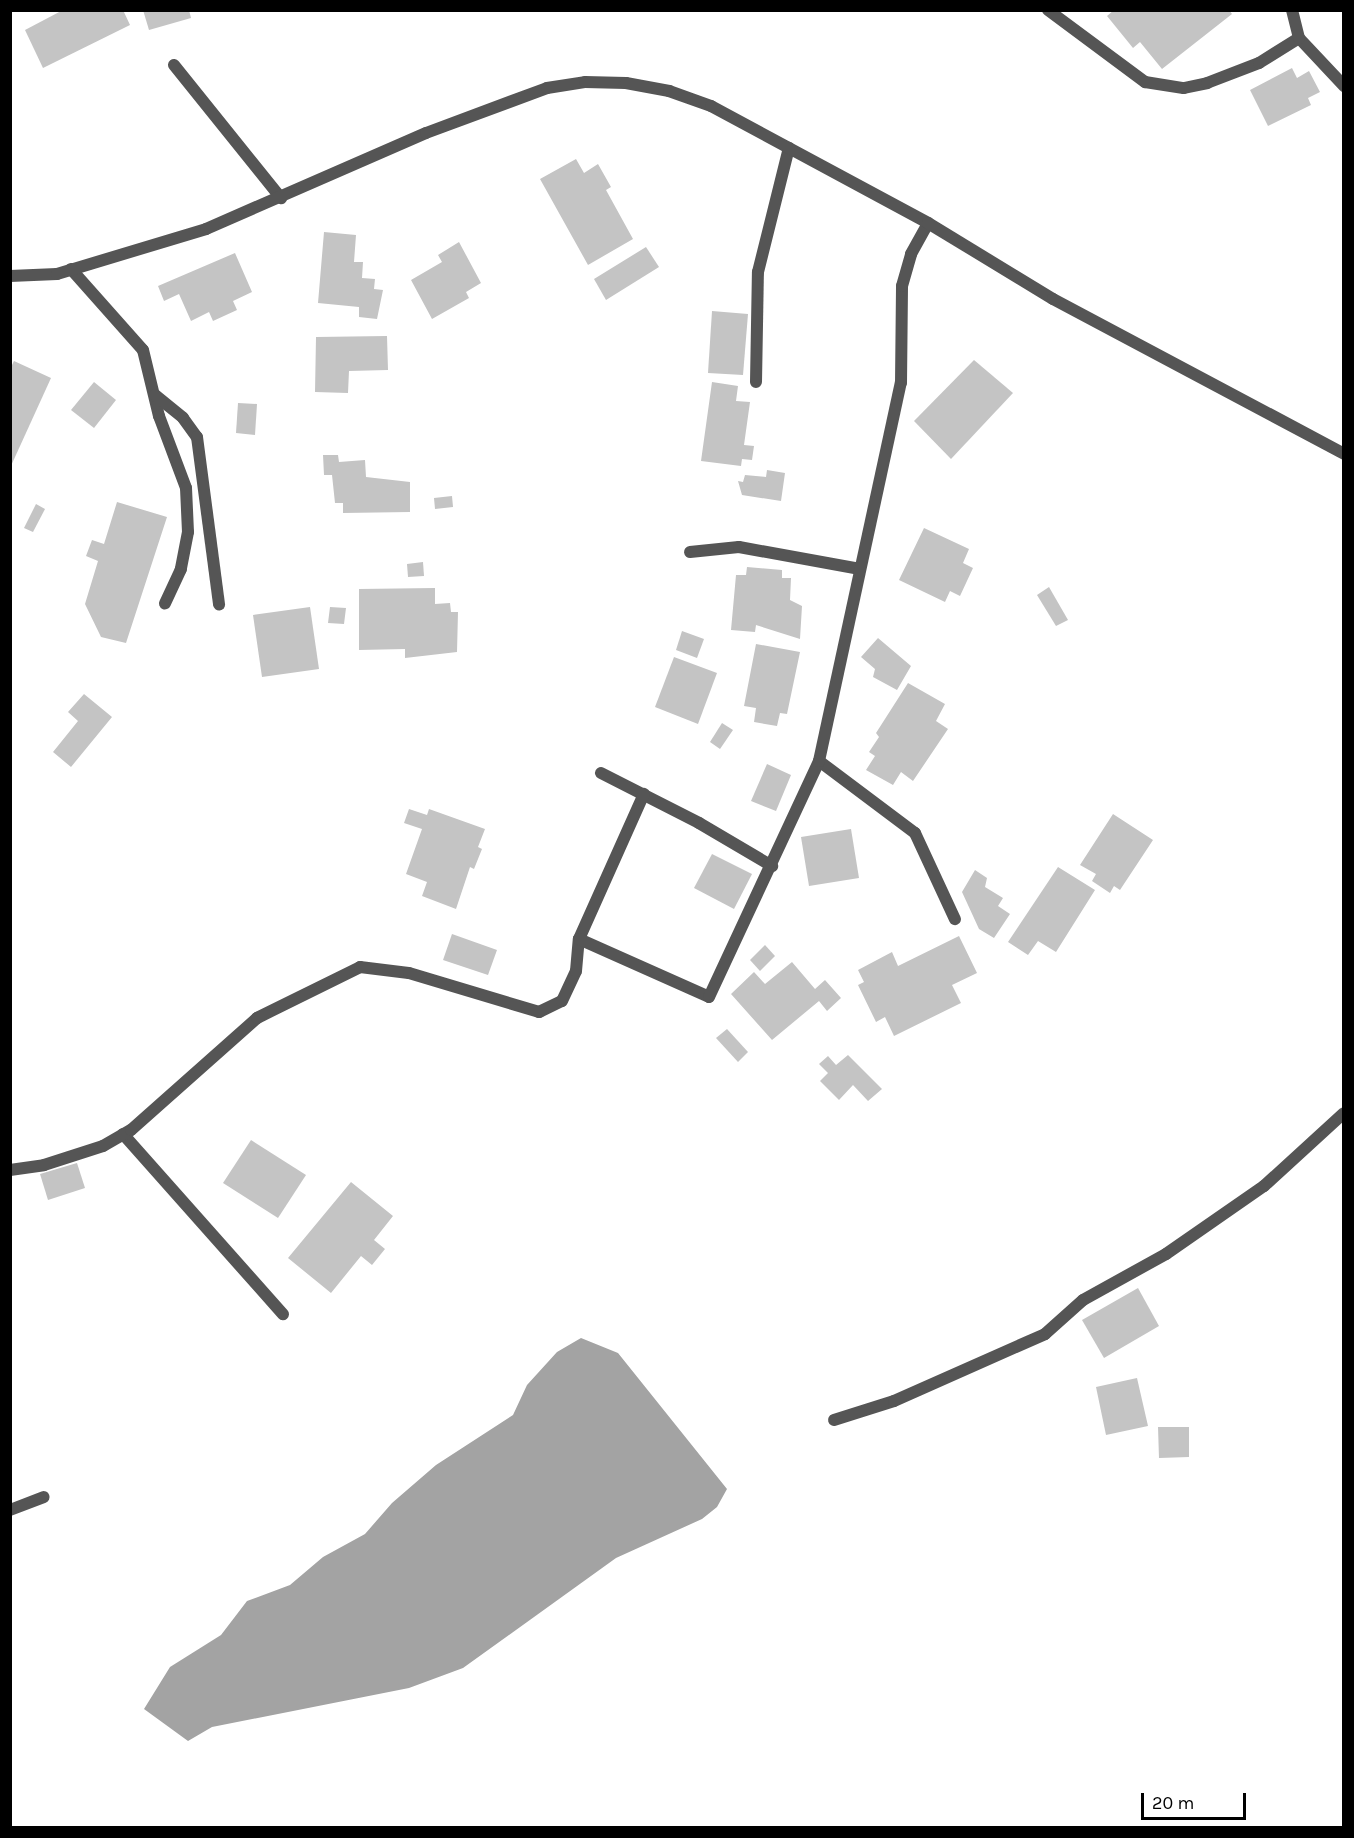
<!DOCTYPE html>
<html>
<head>
<meta charset="utf-8">
<style>
	body { margin:0 }
	#map { position:relative; width:1354px; height:1838px; overflow:hidden; background:#fff; font-family:Karla,sans-serif }
	div>[style] { position:absolute }
	.water>* { inset:0; background:#a3a3a3 }
	.building>* { inset:0; background:#c4c4c4 }
	.minor>* { height:12px; margin:-6px; padding:0 6px; transform-origin:6px; border-radius:6px; background:#555 }
	.tertiary>* { height:12px; margin:-6px; padding:0 6px; transform-origin:6px; border-radius:6px; background:#555 }
	span { translate:-50% -50%; white-space:nowrap; text-align:center; line-height:1.15; -webkit-text-stroke:5px #fff; paint-order:stroke }
	.frame { position:absolute; inset:0; border:12px solid #000; pointer-events:none }
	.scale { position:absolute; left:1141px; top:1793px; width:105px; height:27px; box-sizing:border-box; border:3px solid #000; border-top:0; padding-left:8px; font-size:18px; line-height:21px; white-space:nowrap; color:#000; -webkit-text-stroke:4px #fff; paint-order:stroke }
</style>
</head>
<body>
<div id="map">
	<div class="water">
		<i style="clip-path:polygon(581px 1338px,618px 1353px,727px 1489px,717px 1507px,702px 1519px,616px 1558px,463px 1668px,409px 1688px,212px 1727px,188px 1741px,144px 1709px,170px 1667px,221px 1635px,247px 1601px,290px 1585px,323px 1557px,365px 1534px,392px 1503px,436px 1465px,513px 1415px,527px 1385px,557px 1352px)"></i>
	</div>
	<div class="building">
		<i style="clip-path:polygon(63px 10px,123px 10px,130px 25px,43px 68px,25px 30px)"></i>
		<i style="clip-path:polygon(143px 10px,189px 10px,191px 18px,149px 30px)"></i>
		<i style="clip-path:polygon(1114px 10px,1229px 10px,1232px 14px,1162px 69px,1140px 42px,1133px 48px,1107px 16px)"></i>
		<i style="clip-path:polygon(1292px 68px,1297px 78px,1309px 71px,1320px 92px,1308px 98px,1311px 105px,1268px 126px,1250px 90px)"></i>
		<i style="clip-path:polygon(576px 159px,584px 173px,598px 164px,611px 187px,606px 190px,633px 239px,588px 265px,540px 179px)"></i>
		<i style="clip-path:polygon(324px 232px,356px 235px,354px 262px,363px 262px,362px 278px,375px 279px,374px 289px,383px 290px,377px 319px,359px 317px,359px 307px,318px 303px)"></i>
		<i style="clip-path:polygon(459px 242px,481px 283px,466px 292px,469px 298px,432px 319px,411px 280px,442px 262px,438px 255px)"></i>
		<i style="clip-path:polygon(646px 247px,659px 267px,606px 300px,594px 279px)"></i>
		<i style="clip-path:polygon(235px 253px,252px 292px,233px 301px,237px 310px,213px 321px,209px 312px,191px 321px,179px 294px,164px 301px,158px 286px)"></i>
		<i style="clip-path:polygon(712px 311px,748px 314px,743px 375px,708px 373px)"></i>
		<i style="clip-path:polygon(387px 336px,388px 370px,349px 371px,348px 393px,315px 392px,316px 337px)"></i>
		<i style="clip-path:polygon(974px 360px,1013px 393px,951px 459px,914px 421px)"></i>
		<i style="clip-path:polygon(14px 361px,51px 378px,10px 468px,10px 369px)"></i>
		<i style="clip-path:polygon(94px 382px,116px 400px,94px 428px,71px 410px)"></i>
		<i style="clip-path:polygon(712px 382px,738px 386px,736px 401px,750px 402px,744px 445px,754px 446px,752px 460px,742px 459px,741px 466px,701px 461px)"></i>
		<i style="clip-path:polygon(238px 403px,257px 404px,255px 435px,236px 433px)"></i>
		<i style="clip-path:polygon(323px 455px,338px 455px,339px 462px,365px 460px,366px 477px,410px 482px,410px 512px,343px 513px,343px 503px,335px 503px,332px 475px,324px 475px)"></i>
		<i style="clip-path:polygon(767px 470px,785px 473px,781px 501px,742px 495px,738px 481px,743px 482px,745px 475px,766px 477px)"></i>
		<i style="clip-path:polygon(452px 496px,453px 507px,435px 509px,434px 498px)"></i>
		<i style="clip-path:polygon(117px 502px,167px 517px,126px 643px,101px 637px,85px 604px,98px 561px,86px 556px,92px 540px,104px 544px)"></i>
		<i style="clip-path:polygon(36px 504px,45px 509px,33px 532px,24px 528px)"></i>
		<i style="clip-path:polygon(924px 528px,969px 549px,963px 563px,973px 568px,960px 596px,950px 591px,945px 602px,899px 580px)"></i>
		<i style="clip-path:polygon(423px 562px,424px 576px,408px 577px,407px 564px)"></i>
		<i style="clip-path:polygon(747px 567px,782px 570px,782px 578px,791px 578px,790px 600px,802px 606px,800px 639px,756px 625px,755px 632px,731px 630px,736px 575px,746px 575px)"></i>
		<i style="clip-path:polygon(1049px 587px,1068px 620px,1056px 626px,1037px 595px)"></i>
		<i style="clip-path:polygon(435px 588px,435px 604px,450px 603px,451px 612px,458px 612px,457px 652px,405px 658px,405px 649px,359px 650px,359px 589px)"></i>
		<i style="clip-path:polygon(310px 607px,319px 669px,262px 677px,253px 615px)"></i>
		<i style="clip-path:polygon(330px 607px,346px 608px,344px 624px,328px 623px)"></i>
		<i style="clip-path:polygon(682px 631px,704px 639px,697px 658px,676px 650px)"></i>
		<i style="clip-path:polygon(878px 638px,911px 666px,897px 690px,873px 677px,875px 669px,861px 657px)"></i>
		<i style="clip-path:polygon(756px 644px,800px 652px,787px 714px,780px 713px,777px 726px,754px 722px,756px 708px,744px 706px)"></i>
		<i style="clip-path:polygon(674px 657px,717px 673px,698px 724px,655px 707px)"></i>
		<i style="clip-path:polygon(908px 683px,945px 704px,936px 721px,948px 729px,913px 781px,901px 772px,893px 785px,866px 770px,875px 756px,869px 752px,879px 737px,876px 733px)"></i>
		<i style="clip-path:polygon(84px 694px,112px 717px,71px 767px,53px 752px,78px 721px,68px 712px)"></i>
		<i style="clip-path:polygon(722px 723px,733px 730px,720px 749px,710px 742px)"></i>
		<i style="clip-path:polygon(767px 764px,791px 775px,776px 811px,751px 801px)"></i>
		<i style="clip-path:polygon(409px 809px,427px 815px,429px 809px,485px 829px,478px 847px,482px 849px,474px 869px,470px 867px,456px 909px,422px 896px,427px 882px,406px 874px,422px 829px,404px 823px)"></i>
		<i style="clip-path:polygon(1113px 814px,1153px 840px,1120px 890px,1114px 886px,1110px 893px,1092px 881px,1096px 874px,1080px 865px)"></i>
		<i style="clip-path:polygon(851px 829px,859px 878px,809px 886px,801px 837px)"></i>
		<i style="clip-path:polygon(712px 854px,752px 874px,734px 909px,694px 888px)"></i>
		<i style="clip-path:polygon(1058px 867px,1095px 890px,1056px 952px,1038px 941px,1028px 955px,1008px 942px)"></i>
		<i style="clip-path:polygon(975px 870px,987px 878px,985px 887px,1003px 898px,998px 906px,1010px 914px,994px 938px,979px 929px,962px 892px)"></i>
		<i style="clip-path:polygon(452px 934px,497px 950px,488px 975px,443px 960px)"></i>
		<i style="clip-path:polygon(959px 936px,977px 973px,952px 985px,961px 1003px,894px 1036px,885px 1017px,876px 1022px,858px 985px,864px 982px,858px 970px,892px 952px,898px 966px)"></i>
		<i style="clip-path:polygon(765px 945px,775px 956px,760px 971px,750px 960px)"></i>
		<i style="clip-path:polygon(792px 962px,815px 989px,825px 980px,841px 998px,827px 1011px,819px 1001px,772px 1040px,731px 994px,754px 972px,765px 984px)"></i>
		<i style="clip-path:polygon(727px 1029px,748px 1052px,738px 1062px,716px 1038px)"></i>
		<i style="clip-path:polygon(848px 1055px,882px 1089px,868px 1101px,853px 1085px,839px 1100px,820px 1081px,828px 1073px,819px 1064px,828px 1056px,836px 1065px)"></i>
		<i style="clip-path:polygon(251px 1140px,306px 1175px,278px 1218px,223px 1183px)"></i>
		<i style="clip-path:polygon(77px 1163px,85px 1188px,48px 1200px,40px 1174px)"></i>
		<i style="clip-path:polygon(351px 1182px,393px 1216px,374px 1240px,385px 1249px,372px 1265px,361px 1256px,331px 1293px,288px 1258px)"></i>
		<i style="clip-path:polygon(1138px 1288px,1159px 1326px,1104px 1358px,1082px 1320px)"></i>
		<i style="clip-path:polygon(1137px 1378px,1148px 1426px,1106px 1435px,1096px 1387px)"></i>
		<i style="clip-path:polygon(1158px 1427px,1189px 1427px,1189px 1457px,1159px 1458px)"></i>
	</div>
	<div class="minor">
		<i style="left:1048px;top:10px;width:121px;rotate:36.6deg"></i>
		<i style="left:1145px;top:82px;width:39px;rotate:9deg"></i>
		<i style="left:1184px;top:88px;width:24px;rotate:-12deg"></i>
		<i style="left:1207px;top:83px;width:56px;rotate:-21deg"></i>
		<i style="left:1259px;top:63px;width:47px;rotate:-32deg"></i>
		<i style="left:1299px;top:38px;width:66px;rotate:46.8deg"></i>
		<i style="left:1292px;top:10px;width:29px;rotate:76deg"></i>
		<i style="left:174px;top:65px;width:171px;rotate:51.2deg"></i>
		<i style="left:71px;top:269px;width:108px;rotate:48.4deg"></i>
		<i style="left:143px;top:350px;width:68px;rotate:76.4deg"></i>
		<i style="left:159px;top:416px;width:77px;rotate:69.4deg"></i>
		<i style="left:186px;top:488px;width:44px;rotate:87.4deg"></i>
		<i style="left:188px;top:532px;width:38px;rotate:101deg"></i>
		<i style="left:181px;top:569px;width:38px;rotate:115deg"></i>
		<i style="left:756px;top:382px;width:110px;rotate:-89deg"></i>
		<i style="left:758px;top:272px;width:128px;rotate:-76deg"></i>
		<i style="left:155px;top:395px;width:36px;rotate:39deg"></i>
		<i style="left:183px;top:418px;width:24px;rotate:54deg"></i>
		<i style="left:197px;top:437px;width:169px;rotate:82.5deg"></i>
		<i style="left:690px;top:552px;width:49px;rotate:-5.8deg"></i>
		<i style="left:739px;top:547px;width:123px;rotate:10.3deg"></i>
		<i style="left:819px;top:761px;width:120px;rotate:36.9deg"></i>
		<i style="left:915px;top:833px;width:95px;rotate:65.1deg"></i>
		<i style="left:601px;top:773px;width:110px;rotate:27deg"></i>
		<i style="left:699px;top:823px;width:85px;rotate:30.5deg"></i>
		<i style="left:579px;top:939px;width:159px;rotate:-65.9deg"></i>
		<i style="left:123px;top:1134px;width:241px;rotate:48.4deg"></i>
		<i style="left:10px;top:1170px;width:34px;rotate:-8deg"></i>
		<i style="left:44px;top:1165px;width:62px;rotate:-17.9deg"></i>
		<i style="left:103px;top:1146px;width:32px;rotate:-30deg"></i>
		<i style="left:131px;top:1130px;width:169px;rotate:-41.6deg"></i>
		<i style="left:257px;top:1018px;width:115px;rotate:-26.3deg"></i>
		<i style="left:360px;top:967px;width:49px;rotate:7deg"></i>
		<i style="left:409px;top:973px;width:136px;rotate:16.7deg"></i>
		<i style="left:539px;top:1012px;width:25px;rotate:-26deg"></i>
		<i style="left:562px;top:1001px;width:33px;rotate:-65deg"></i>
		<i style="left:576px;top:971px;width:32px;rotate:-85deg"></i>
		<i style="left:579px;top:939px;width:142px;rotate:24deg"></i>
		<i style="left:709px;top:997px;width:260px;rotate:-65deg"></i>
		<i style="left:819px;top:761px;width:387px;rotate:-77.8deg"></i>
		<i style="left:901px;top:383px;width:97px;rotate:-89.4deg"></i>
		<i style="left:902px;top:286px;width:33px;rotate:-74deg"></i>
		<i style="left:911px;top:254px;width:35px;rotate:-61deg"></i>
		<i style="left:834px;top:1420px;width:63px;rotate:-17.6deg"></i>
		<i style="left:894px;top:1401px;width:165px;rotate:-23.9deg"></i>
		<i style="left:1045px;top:1334px;width:51px;rotate:-41.8deg"></i>
		<i style="left:1083px;top:1300px;width:95px;rotate:-29deg"></i>
		<i style="left:1166px;top:1254px;width:119px;rotate:-34.8deg"></i>
		<i style="left:1264px;top:1186px;width:108px;rotate:-42.4deg"></i>
		<i style="left:10px;top:1510px;width:36px;rotate:-21deg"></i>
	</div>
	<div class="tertiary">
		<i style="left:10px;top:276px;width:47px;rotate:-2.4deg"></i>
		<i style="left:57px;top:274px;width:156px;rotate:-16.8deg"></i>
		<i style="left:206px;top:229px;width:240px;rotate:-23.6deg"></i>
		<i style="left:426px;top:133px;width:129px;rotate:-20.4deg"></i>
		<i style="left:547px;top:88px;width:38px;rotate:-9deg"></i>
		<i style="left:585px;top:82px;width:41px;rotate:1.4deg"></i>
		<i style="left:626px;top:83px;width:44px;rotate:10.5deg"></i>
		<i style="left:669px;top:91px;width:45px;rotate:19.7deg"></i>
		<i style="left:711px;top:106px;width:247px;rotate:28.3deg"></i>
		<i style="left:928px;top:223px;width:146px;rotate:31.3deg"></i>
		<i style="left:1053px;top:299px;width:330px;rotate:28deg"></i>
	</div>
	<div class="frame"></div>
	<div class="scale">20 m</div>
</div>
</body>
</html>
